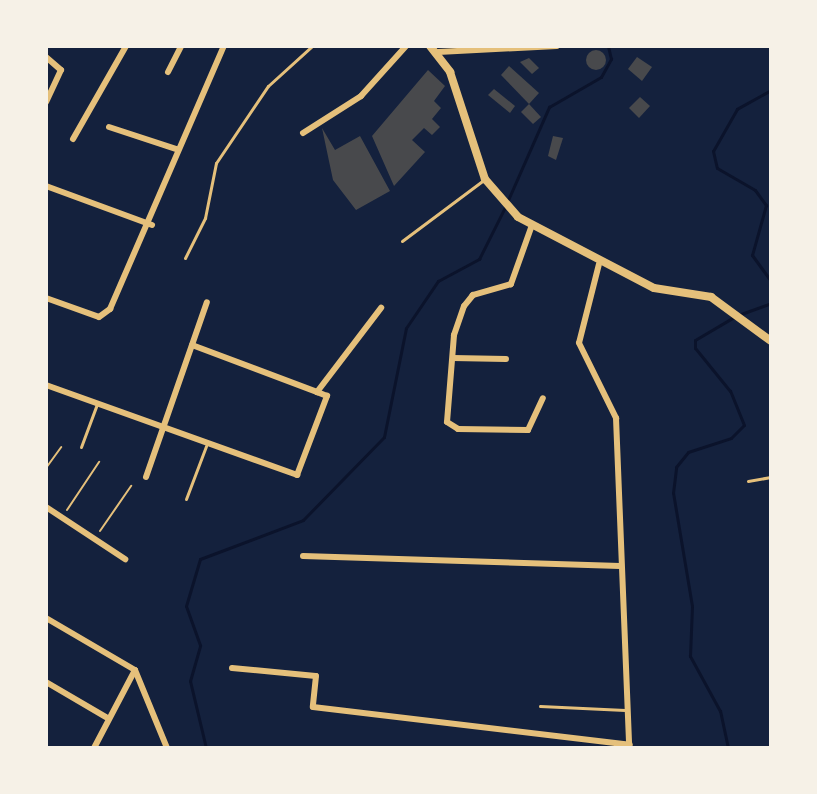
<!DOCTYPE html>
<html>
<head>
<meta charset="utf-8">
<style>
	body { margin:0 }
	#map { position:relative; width:817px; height:794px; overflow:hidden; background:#14213d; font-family:Mulish,sans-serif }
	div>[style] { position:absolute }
	.stream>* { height:3px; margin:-1.5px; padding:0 1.5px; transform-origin:1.5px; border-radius:1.5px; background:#0b132b }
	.building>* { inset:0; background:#48494c }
	.round { border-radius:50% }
	.path>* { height:2px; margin:-1px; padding:0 1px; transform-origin:1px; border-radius:1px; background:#e5c07b }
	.service>* { height:3px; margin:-1.5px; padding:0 1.5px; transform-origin:1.5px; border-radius:1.5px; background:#e5c07b }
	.minor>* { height:6px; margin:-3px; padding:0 3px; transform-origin:3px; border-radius:3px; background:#e5c07b }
	.secondary>* { height:8px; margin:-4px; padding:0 4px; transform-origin:4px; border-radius:4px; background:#e5c07b }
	span { translate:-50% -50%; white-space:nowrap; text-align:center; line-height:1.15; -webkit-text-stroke:8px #f6f1e7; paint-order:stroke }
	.frame { position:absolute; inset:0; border:48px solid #f6f1e7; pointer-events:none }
</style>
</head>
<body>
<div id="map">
	<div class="stream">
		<i style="left:771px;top:90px;width:39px;rotate:151deg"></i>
		<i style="left:737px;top:109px;width:48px;rotate:119.7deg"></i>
		<i style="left:713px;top:151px;width:17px;rotate:77deg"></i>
		<i style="left:717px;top:168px;width:44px;rotate:30.1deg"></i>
		<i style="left:755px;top:190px;width:19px;rotate:54deg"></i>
		<i style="left:766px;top:205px;width:52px;rotate:105.6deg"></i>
		<i style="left:752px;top:255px;width:32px;rotate:54deg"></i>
		<i style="left:508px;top:200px;width:102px;rotate:-66.2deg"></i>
		<i style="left:549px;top:107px;width:60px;rotate:-30deg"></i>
		<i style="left:601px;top:77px;width:21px;rotate:-61deg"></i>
		<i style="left:611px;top:59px;width:13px;rotate:-103deg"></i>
		<i style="left:741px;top:314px;width:32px;rotate:-20deg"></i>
		<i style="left:206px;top:748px;width:69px;rotate:-103.4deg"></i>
		<i style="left:190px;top:681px;width:37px;rotate:-74deg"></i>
		<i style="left:200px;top:645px;width:41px;rotate:-109.7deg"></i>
		<i style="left:186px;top:606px;width:49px;rotate:-73.4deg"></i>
		<i style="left:200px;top:559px;width:110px;rotate:-20.7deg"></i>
		<i style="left:303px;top:520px;width:116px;rotate:-45.7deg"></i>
		<i style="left:384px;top:437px;width:111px;rotate:-78.6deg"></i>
		<i style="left:406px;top:328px;width:57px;rotate:-55.8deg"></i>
		<i style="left:438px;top:281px;width:47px;rotate:-28.2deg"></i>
		<i style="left:479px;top:259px;width:58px;rotate:-63.4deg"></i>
		<i style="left:728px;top:748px;width:38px;rotate:-102deg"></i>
		<i style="left:720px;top:711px;width:63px;rotate:-118.6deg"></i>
		<i style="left:690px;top:656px;width:50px;rotate:-87.7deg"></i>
		<i style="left:692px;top:606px;width:115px;rotate:-99.5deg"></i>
		<i style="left:673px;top:493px;width:26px;rotate:-83deg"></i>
		<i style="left:676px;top:467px;width:19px;rotate:-51deg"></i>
		<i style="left:688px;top:452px;width:45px;rotate:-18deg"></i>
		<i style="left:731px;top:438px;width:18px;rotate:-45deg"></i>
		<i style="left:744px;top:425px;width:37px;rotate:-112deg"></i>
		<i style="left:730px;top:391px;width:55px;rotate:-129.1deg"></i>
		<i style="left:695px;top:348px;width:8px;rotate:-90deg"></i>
		<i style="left:695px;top:340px;width:45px;rotate:-30.5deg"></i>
	</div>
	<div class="building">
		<i class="round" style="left:586px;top:50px;width:20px;height:20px"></i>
		<i style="clip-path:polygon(637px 57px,652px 67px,642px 81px,628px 69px)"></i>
		<i style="clip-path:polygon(529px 58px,539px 68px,532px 74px,520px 62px)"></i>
		<i style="clip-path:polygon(509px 66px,539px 93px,529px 104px,501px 75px)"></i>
		<i style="clip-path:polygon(428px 70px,445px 86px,434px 101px,441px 108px,432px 119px,440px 127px,432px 135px,424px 128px,412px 140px,425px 152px,394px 186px,372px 136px)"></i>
		<i style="clip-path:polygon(494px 89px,515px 106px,510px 113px,488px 95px)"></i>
		<i style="clip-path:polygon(640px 97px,650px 106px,639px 118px,629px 108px)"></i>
		<i style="clip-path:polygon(529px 104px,541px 117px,533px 124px,521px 112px)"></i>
		<i style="clip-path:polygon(322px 128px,335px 150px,360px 136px,390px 191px,356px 210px,333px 180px)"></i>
		<i style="clip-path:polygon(553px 136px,563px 138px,556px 160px,548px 156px)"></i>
	</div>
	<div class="path">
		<i style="left:46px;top:468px;width:26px;rotate:-54deg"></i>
		<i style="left:67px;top:510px;width:58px;rotate:-56.3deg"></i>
		<i style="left:100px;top:531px;width:55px;rotate:-55.4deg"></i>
	</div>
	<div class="service">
		<i style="left:402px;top:241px;width:104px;rotate:-36.8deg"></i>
		<i style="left:185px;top:258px;width:45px;rotate:-63.4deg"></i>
		<i style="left:205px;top:218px;width:56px;rotate:-78.7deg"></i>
		<i style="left:216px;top:163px;width:93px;rotate:-56deg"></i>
		<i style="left:268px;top:86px;width:59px;rotate:-42.3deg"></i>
		<i style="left:81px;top:447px;width:46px;rotate:-69.6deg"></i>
		<i style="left:748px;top:481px;width:23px;rotate:-10deg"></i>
		<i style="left:186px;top:499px;width:57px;rotate:-69.3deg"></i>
		<i style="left:540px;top:706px;width:85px;rotate:2.7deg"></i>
	</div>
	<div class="minor">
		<i style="left:438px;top:52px;width:119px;rotate:-2.9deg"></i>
		<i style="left:46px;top:57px;width:20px;rotate:41deg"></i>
		<i style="left:61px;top:70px;width:35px;rotate:115deg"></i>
		<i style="left:168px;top:72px;width:29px;rotate:-63deg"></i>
		<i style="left:109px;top:127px;width:71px;rotate:18.2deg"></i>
		<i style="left:303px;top:133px;width:69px;rotate:-32.5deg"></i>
		<i style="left:361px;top:96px;width:67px;rotate:-48deg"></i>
		<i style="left:73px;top:139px;width:107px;rotate:-60.3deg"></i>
		<i style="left:46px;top:186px;width:113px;rotate:20.2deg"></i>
		<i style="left:532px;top:225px;width:63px;rotate:109.6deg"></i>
		<i style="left:511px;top:284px;width:40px;rotate:164deg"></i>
		<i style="left:473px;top:295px;width:14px;rotate:129deg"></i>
		<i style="left:464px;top:306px;width:31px;rotate:109deg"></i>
		<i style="left:454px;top:335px;width:87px;rotate:94.6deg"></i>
		<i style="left:447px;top:422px;width:13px;rotate:32deg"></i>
		<i style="left:458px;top:429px;width:70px;rotate:0.8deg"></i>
		<i style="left:528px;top:430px;width:35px;rotate:-65deg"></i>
		<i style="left:599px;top:264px;width:81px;rotate:104.2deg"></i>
		<i style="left:579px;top:343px;width:84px;rotate:63.7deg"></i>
		<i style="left:616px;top:418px;width:330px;rotate:87.7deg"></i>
		<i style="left:46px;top:298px;width:56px;rotate:19.7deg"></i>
		<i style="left:99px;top:317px;width:14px;rotate:-36deg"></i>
		<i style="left:110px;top:309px;width:287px;rotate:-66.6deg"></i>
		<i style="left:192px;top:345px;width:134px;rotate:20.6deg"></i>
		<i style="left:453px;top:358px;width:53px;rotate:1.1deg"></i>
		<i style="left:46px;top:385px;width:267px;rotate:19.7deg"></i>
		<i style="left:297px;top:475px;width:85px;rotate:-69.2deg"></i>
		<i style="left:327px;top:396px;width:11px;rotate:-158deg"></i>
		<i style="left:317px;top:392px;width:106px;rotate:-52.7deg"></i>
		<i style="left:146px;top:477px;width:185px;rotate:-70.8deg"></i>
		<i style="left:46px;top:507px;width:95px;rotate:33.4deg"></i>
		<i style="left:303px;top:556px;width:317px;rotate:1.8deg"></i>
		<i style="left:46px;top:618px;width:103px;rotate:30.3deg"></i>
		<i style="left:135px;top:670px;width:84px;rotate:67.7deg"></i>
		<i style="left:232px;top:668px;width:84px;rotate:5.4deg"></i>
		<i style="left:316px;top:676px;width:31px;rotate:96deg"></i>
		<i style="left:313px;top:707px;width:319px;rotate:6.8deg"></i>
		<i style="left:46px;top:682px;width:69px;rotate:30.3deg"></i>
		<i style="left:94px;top:748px;width:88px;rotate:-62.3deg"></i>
	</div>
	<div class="secondary">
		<i style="left:430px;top:46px;width:33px;rotate:52deg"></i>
		<i style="left:450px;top:72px;width:113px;rotate:71.9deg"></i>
		<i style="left:485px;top:179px;width:50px;rotate:49deg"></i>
		<i style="left:518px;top:217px;width:153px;rotate:27.6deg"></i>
		<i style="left:654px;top:288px;width:58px;rotate:9deg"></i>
		<i style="left:711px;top:297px;width:74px;rotate:36.3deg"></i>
	</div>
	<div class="frame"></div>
</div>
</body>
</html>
